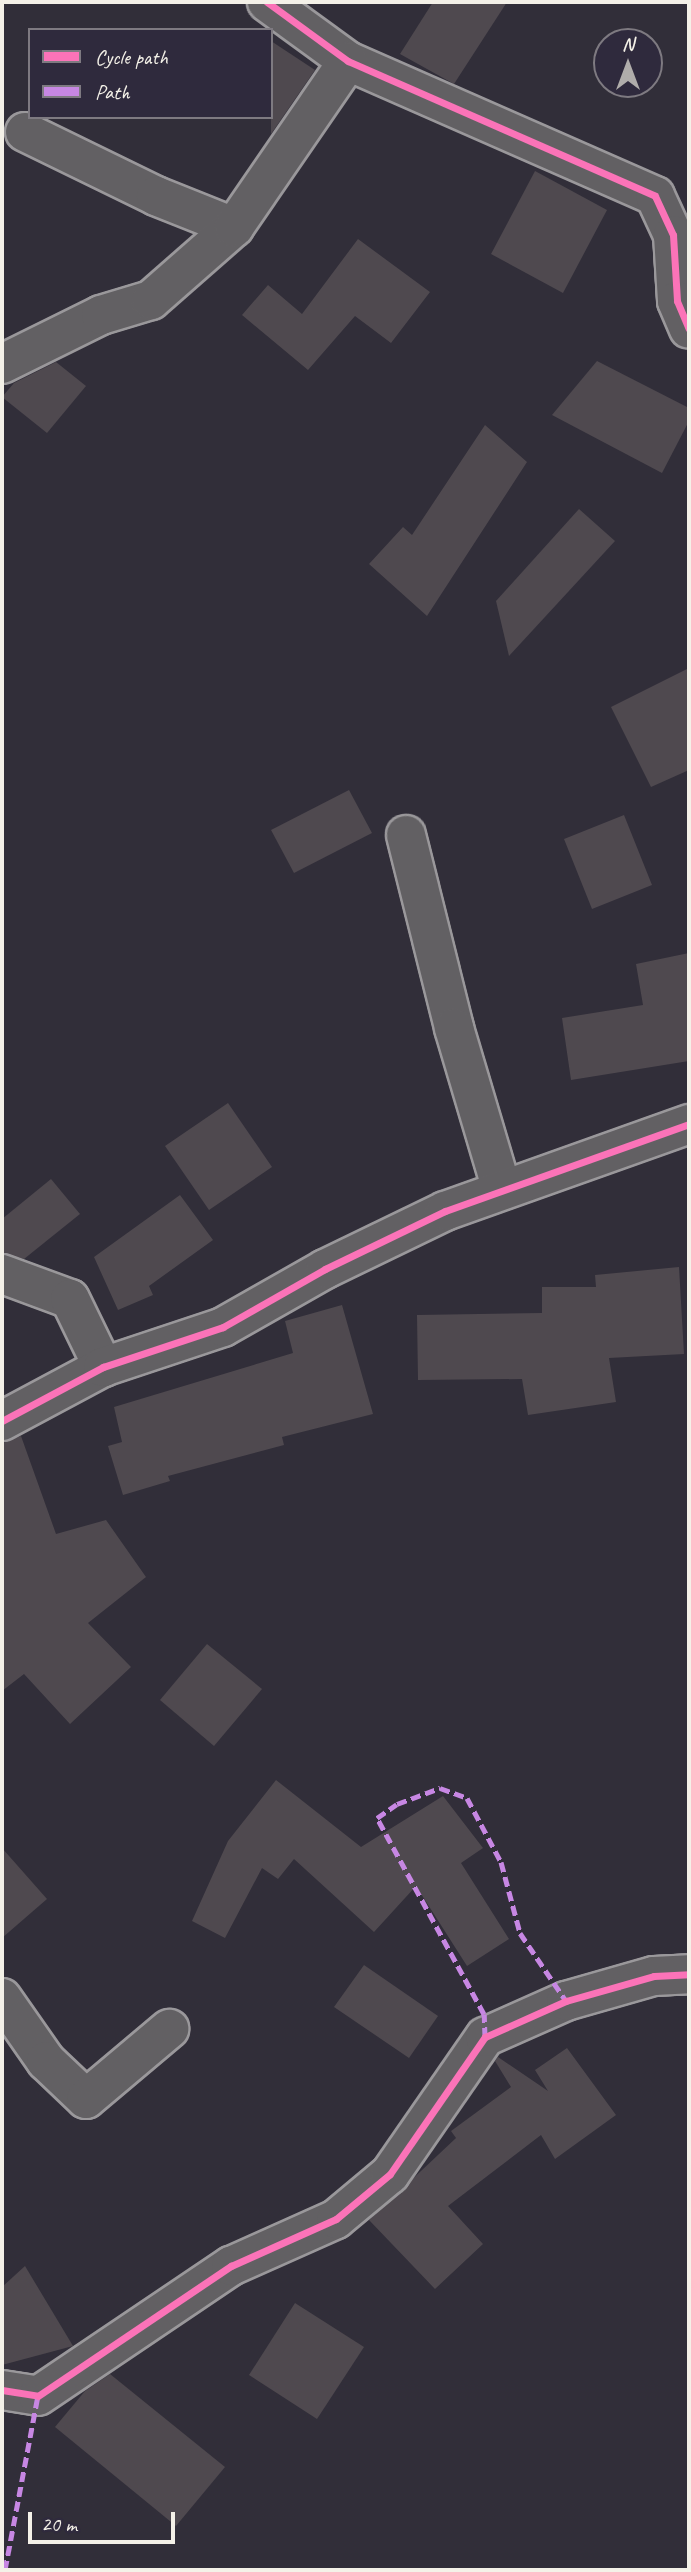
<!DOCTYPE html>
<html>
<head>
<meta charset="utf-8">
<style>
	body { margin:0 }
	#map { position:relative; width:691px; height:2572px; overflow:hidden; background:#312e39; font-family:Caveat,sans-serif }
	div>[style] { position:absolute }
	.building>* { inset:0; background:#4f494f }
	.roads { filter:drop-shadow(2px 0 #9a989b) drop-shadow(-2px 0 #9a989b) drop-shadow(0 2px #9a989b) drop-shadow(0 -2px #9a989b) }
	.street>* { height:38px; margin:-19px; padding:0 19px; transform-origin:19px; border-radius:19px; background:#626063 }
	.secondary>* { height:38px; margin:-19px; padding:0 19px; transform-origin:19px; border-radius:19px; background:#626063 }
	.quiet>* { height:5px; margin-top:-2.5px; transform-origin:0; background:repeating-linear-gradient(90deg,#c787e3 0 10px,transparent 0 15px) }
	.cycleway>* { height:7px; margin:-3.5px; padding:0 3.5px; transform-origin:3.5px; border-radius:3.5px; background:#fb73b8 }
	span { translate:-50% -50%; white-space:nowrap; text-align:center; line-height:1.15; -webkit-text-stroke:5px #2f2a3d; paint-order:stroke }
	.frame { position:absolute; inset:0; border:4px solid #f4f1e8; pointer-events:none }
	.legend { position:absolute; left:28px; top:28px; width:245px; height:91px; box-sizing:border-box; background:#2f2a3d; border:2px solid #7e7a81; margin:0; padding:9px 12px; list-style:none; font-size:21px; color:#f4f1e8 }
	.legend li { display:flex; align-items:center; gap:14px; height:35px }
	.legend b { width:35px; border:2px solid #7e7a81 }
	.north { position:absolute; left:593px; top:28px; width:70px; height:70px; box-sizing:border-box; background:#2f2a3d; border:2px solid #7e7a81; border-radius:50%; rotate:0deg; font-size:19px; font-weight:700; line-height:28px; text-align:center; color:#f4f1e8 }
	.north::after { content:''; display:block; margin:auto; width:24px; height:32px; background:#b0adab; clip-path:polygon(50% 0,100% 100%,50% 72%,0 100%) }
	.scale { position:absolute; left:28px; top:2512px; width:147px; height:32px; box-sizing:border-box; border:4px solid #f4f1e8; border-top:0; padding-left:9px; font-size:21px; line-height:24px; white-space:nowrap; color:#f4f1e8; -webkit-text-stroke:5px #2f2a3d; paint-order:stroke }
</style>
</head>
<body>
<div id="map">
	<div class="building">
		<i style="clip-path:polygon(433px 2px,507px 2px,454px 84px,400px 54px)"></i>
		<i style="clip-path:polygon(271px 41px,315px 70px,271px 134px)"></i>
		<i style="clip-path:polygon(535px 171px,607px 210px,563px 293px,491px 254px)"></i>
		<i style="clip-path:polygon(358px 239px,430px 292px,391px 343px,355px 316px,308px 370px,242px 315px,268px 285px,302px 314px)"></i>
		<i style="clip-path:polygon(597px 361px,689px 408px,689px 421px,662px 473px,552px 415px)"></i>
		<i style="clip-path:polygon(56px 362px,86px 386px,47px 433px,2px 397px,14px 383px)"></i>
		<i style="clip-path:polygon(485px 425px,527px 462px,427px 616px,369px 564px,403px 527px,412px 535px)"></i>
		<i style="clip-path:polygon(579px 509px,615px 541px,509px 656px,496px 601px)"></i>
		<i style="clip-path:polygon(689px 668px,689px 770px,651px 787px,611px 707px)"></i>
		<i style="clip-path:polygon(349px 790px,372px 833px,294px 873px,271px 830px)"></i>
		<i style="clip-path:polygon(624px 815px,652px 885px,592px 909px,564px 839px)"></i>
		<i style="clip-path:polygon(689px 953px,689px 1061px,571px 1080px,562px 1018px,643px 1005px,636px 964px)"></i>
		<i style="clip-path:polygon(228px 1103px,272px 1167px,209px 1210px,165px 1146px)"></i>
		<i style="clip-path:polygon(51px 1179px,80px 1214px,24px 1259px,2px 1253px,2px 1219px)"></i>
		<i style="clip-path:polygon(180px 1195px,213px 1240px,149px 1286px,153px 1295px,118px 1310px,94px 1257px)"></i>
		<i style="clip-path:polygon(679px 1267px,684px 1354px,609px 1358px,616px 1402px,528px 1415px,522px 1379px,418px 1380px,417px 1315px,542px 1313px,542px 1287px,596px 1287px,595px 1275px)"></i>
		<i style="clip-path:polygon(342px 1305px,373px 1414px,282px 1437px,284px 1445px,168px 1476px,170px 1481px,123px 1495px,108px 1446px,122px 1442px,114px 1407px,293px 1353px,285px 1321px)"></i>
		<i style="clip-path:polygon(21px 1436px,56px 1534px,106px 1520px,146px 1577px,88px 1623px,131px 1667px,70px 1724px,24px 1674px,2px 1691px,2px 1443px)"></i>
		<i style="clip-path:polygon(207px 1644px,262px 1689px,214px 1746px,160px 1700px)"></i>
		<i style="clip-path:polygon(276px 1780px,361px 1847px,443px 1796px,483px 1848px,461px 1863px,509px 1939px,467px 1966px,416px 1886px,374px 1932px,294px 1859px,278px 1879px,262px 1868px,225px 1938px,192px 1921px,228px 1841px)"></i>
		<i style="clip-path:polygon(2px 1848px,47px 1899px,2px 1938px)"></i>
		<i style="clip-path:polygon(364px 1965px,438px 2016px,409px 2058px,334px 2007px)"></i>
		<i style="clip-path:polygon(567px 2048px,616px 2115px,555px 2159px,541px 2135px,448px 2206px,483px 2244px,435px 2289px,369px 2220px,456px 2138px,451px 2131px,511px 2087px,495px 2061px,498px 2057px,548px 2091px,535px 2070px)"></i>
		<i style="clip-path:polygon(25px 2266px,73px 2346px,2px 2365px,2px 2287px)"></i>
		<i style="clip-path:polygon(295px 2303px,364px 2347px,317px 2419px,249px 2375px)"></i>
		<i style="clip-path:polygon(110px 2374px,225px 2467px,176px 2526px,55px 2427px,85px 2391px)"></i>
	</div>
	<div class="roads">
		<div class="street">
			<i style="left:267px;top:2px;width:100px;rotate:36.1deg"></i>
			<i style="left:348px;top:61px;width:335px;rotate:23.7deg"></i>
			<i style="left:655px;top:196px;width:43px;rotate:65.2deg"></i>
			<i style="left:673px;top:235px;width:66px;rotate:86.5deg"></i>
			<i style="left:677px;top:301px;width:30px;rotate:67deg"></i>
			<i style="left:25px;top:132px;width:146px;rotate:26deg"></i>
			<i style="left:156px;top:196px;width:84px;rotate:21.7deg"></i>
			<i style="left:2px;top:364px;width:110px;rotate:-26.3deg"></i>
			<i style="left:101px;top:315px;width:52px;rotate:-16.7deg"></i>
			<i style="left:151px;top:300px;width:111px;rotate:-41.3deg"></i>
			<i style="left:234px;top:227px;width:201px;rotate:-55.5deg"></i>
			<i style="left:406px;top:835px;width:199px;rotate:76deg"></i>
			<i style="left:454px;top:1028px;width:169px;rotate:73.5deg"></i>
			<i style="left:2px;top:1274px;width:72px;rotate:20.2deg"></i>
			<i style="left:70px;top:1299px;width:76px;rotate:64.1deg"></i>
			<i style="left:2px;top:1998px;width:77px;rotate:55.1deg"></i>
			<i style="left:46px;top:2061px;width:55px;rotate:43.5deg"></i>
			<i style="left:86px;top:2099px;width:109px;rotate:-40.1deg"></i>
			<i style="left:2px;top:2390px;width:36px;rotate:9deg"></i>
			<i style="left:38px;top:2396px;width:233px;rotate:-34deg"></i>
			<i style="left:231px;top:2266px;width:115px;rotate:-24.1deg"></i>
			<i style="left:336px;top:2219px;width:70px;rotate:-39.8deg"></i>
			<i style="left:390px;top:2174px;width:167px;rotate:-55.3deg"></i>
			<i style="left:485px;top:2037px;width:89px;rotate:-24deg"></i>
			<i style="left:566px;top:2001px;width:91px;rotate:-15.9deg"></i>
			<i style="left:654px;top:1976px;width:35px;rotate:-3deg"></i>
		</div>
		<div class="secondary">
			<i style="left:2px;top:1421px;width:115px;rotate:-28.1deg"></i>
			<i style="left:103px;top:1367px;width:126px;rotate:-18.4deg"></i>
			<i style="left:223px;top:1327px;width:117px;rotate:-29.6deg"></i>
			<i style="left:325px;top:1269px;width:133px;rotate:-25.8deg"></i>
			<i style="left:445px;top:1211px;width:259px;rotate:-19.6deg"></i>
		</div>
	</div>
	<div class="quiet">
		<i style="left:485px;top:2037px;width:23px;rotate:-92deg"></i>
		<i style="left:484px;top:2014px;width:223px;rotate:-118.6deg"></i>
		<i style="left:377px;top:1818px;width:24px;rotate:-35deg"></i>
		<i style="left:397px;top:1804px;width:46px;rotate:-20.4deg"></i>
		<i style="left:440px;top:1788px;width:29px;rotate:20deg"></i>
		<i style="left:467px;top:1798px;width:72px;rotate:62deg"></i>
		<i style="left:501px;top:1862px;width:73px;rotate:75deg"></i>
		<i style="left:520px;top:1933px;width:82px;rotate:55.9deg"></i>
		<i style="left:5px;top:2570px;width:177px;rotate:-79.3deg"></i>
	</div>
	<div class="cycleway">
		<i style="left:267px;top:2px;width:100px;rotate:36.1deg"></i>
		<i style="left:348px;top:61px;width:335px;rotate:23.7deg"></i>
		<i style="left:655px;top:196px;width:43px;rotate:65.2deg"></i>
		<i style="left:673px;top:235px;width:66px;rotate:86.5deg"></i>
		<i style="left:677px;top:301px;width:30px;rotate:67deg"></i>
		<i style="left:2px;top:1421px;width:115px;rotate:-28.1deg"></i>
		<i style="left:103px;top:1367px;width:126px;rotate:-18.4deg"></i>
		<i style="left:223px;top:1327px;width:117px;rotate:-29.6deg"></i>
		<i style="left:325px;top:1269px;width:133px;rotate:-25.8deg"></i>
		<i style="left:445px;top:1211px;width:259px;rotate:-19.6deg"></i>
		<i style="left:2px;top:2390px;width:36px;rotate:9deg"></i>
		<i style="left:38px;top:2396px;width:233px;rotate:-34deg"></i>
		<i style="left:231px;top:2266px;width:115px;rotate:-24.1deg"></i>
		<i style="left:336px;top:2219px;width:70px;rotate:-39.8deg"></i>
		<i style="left:390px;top:2174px;width:167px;rotate:-55.3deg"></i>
		<i style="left:485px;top:2037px;width:89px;rotate:-24deg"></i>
		<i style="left:566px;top:2001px;width:91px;rotate:-15.9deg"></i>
		<i style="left:654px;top:1976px;width:35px;rotate:-3deg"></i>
	</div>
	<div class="frame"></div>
	<ul class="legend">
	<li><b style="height:9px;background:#fb73b8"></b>Cycle path</li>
	<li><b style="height:9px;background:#c787e3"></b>Path</li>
	</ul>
	<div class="north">N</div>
	<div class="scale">20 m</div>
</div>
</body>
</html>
